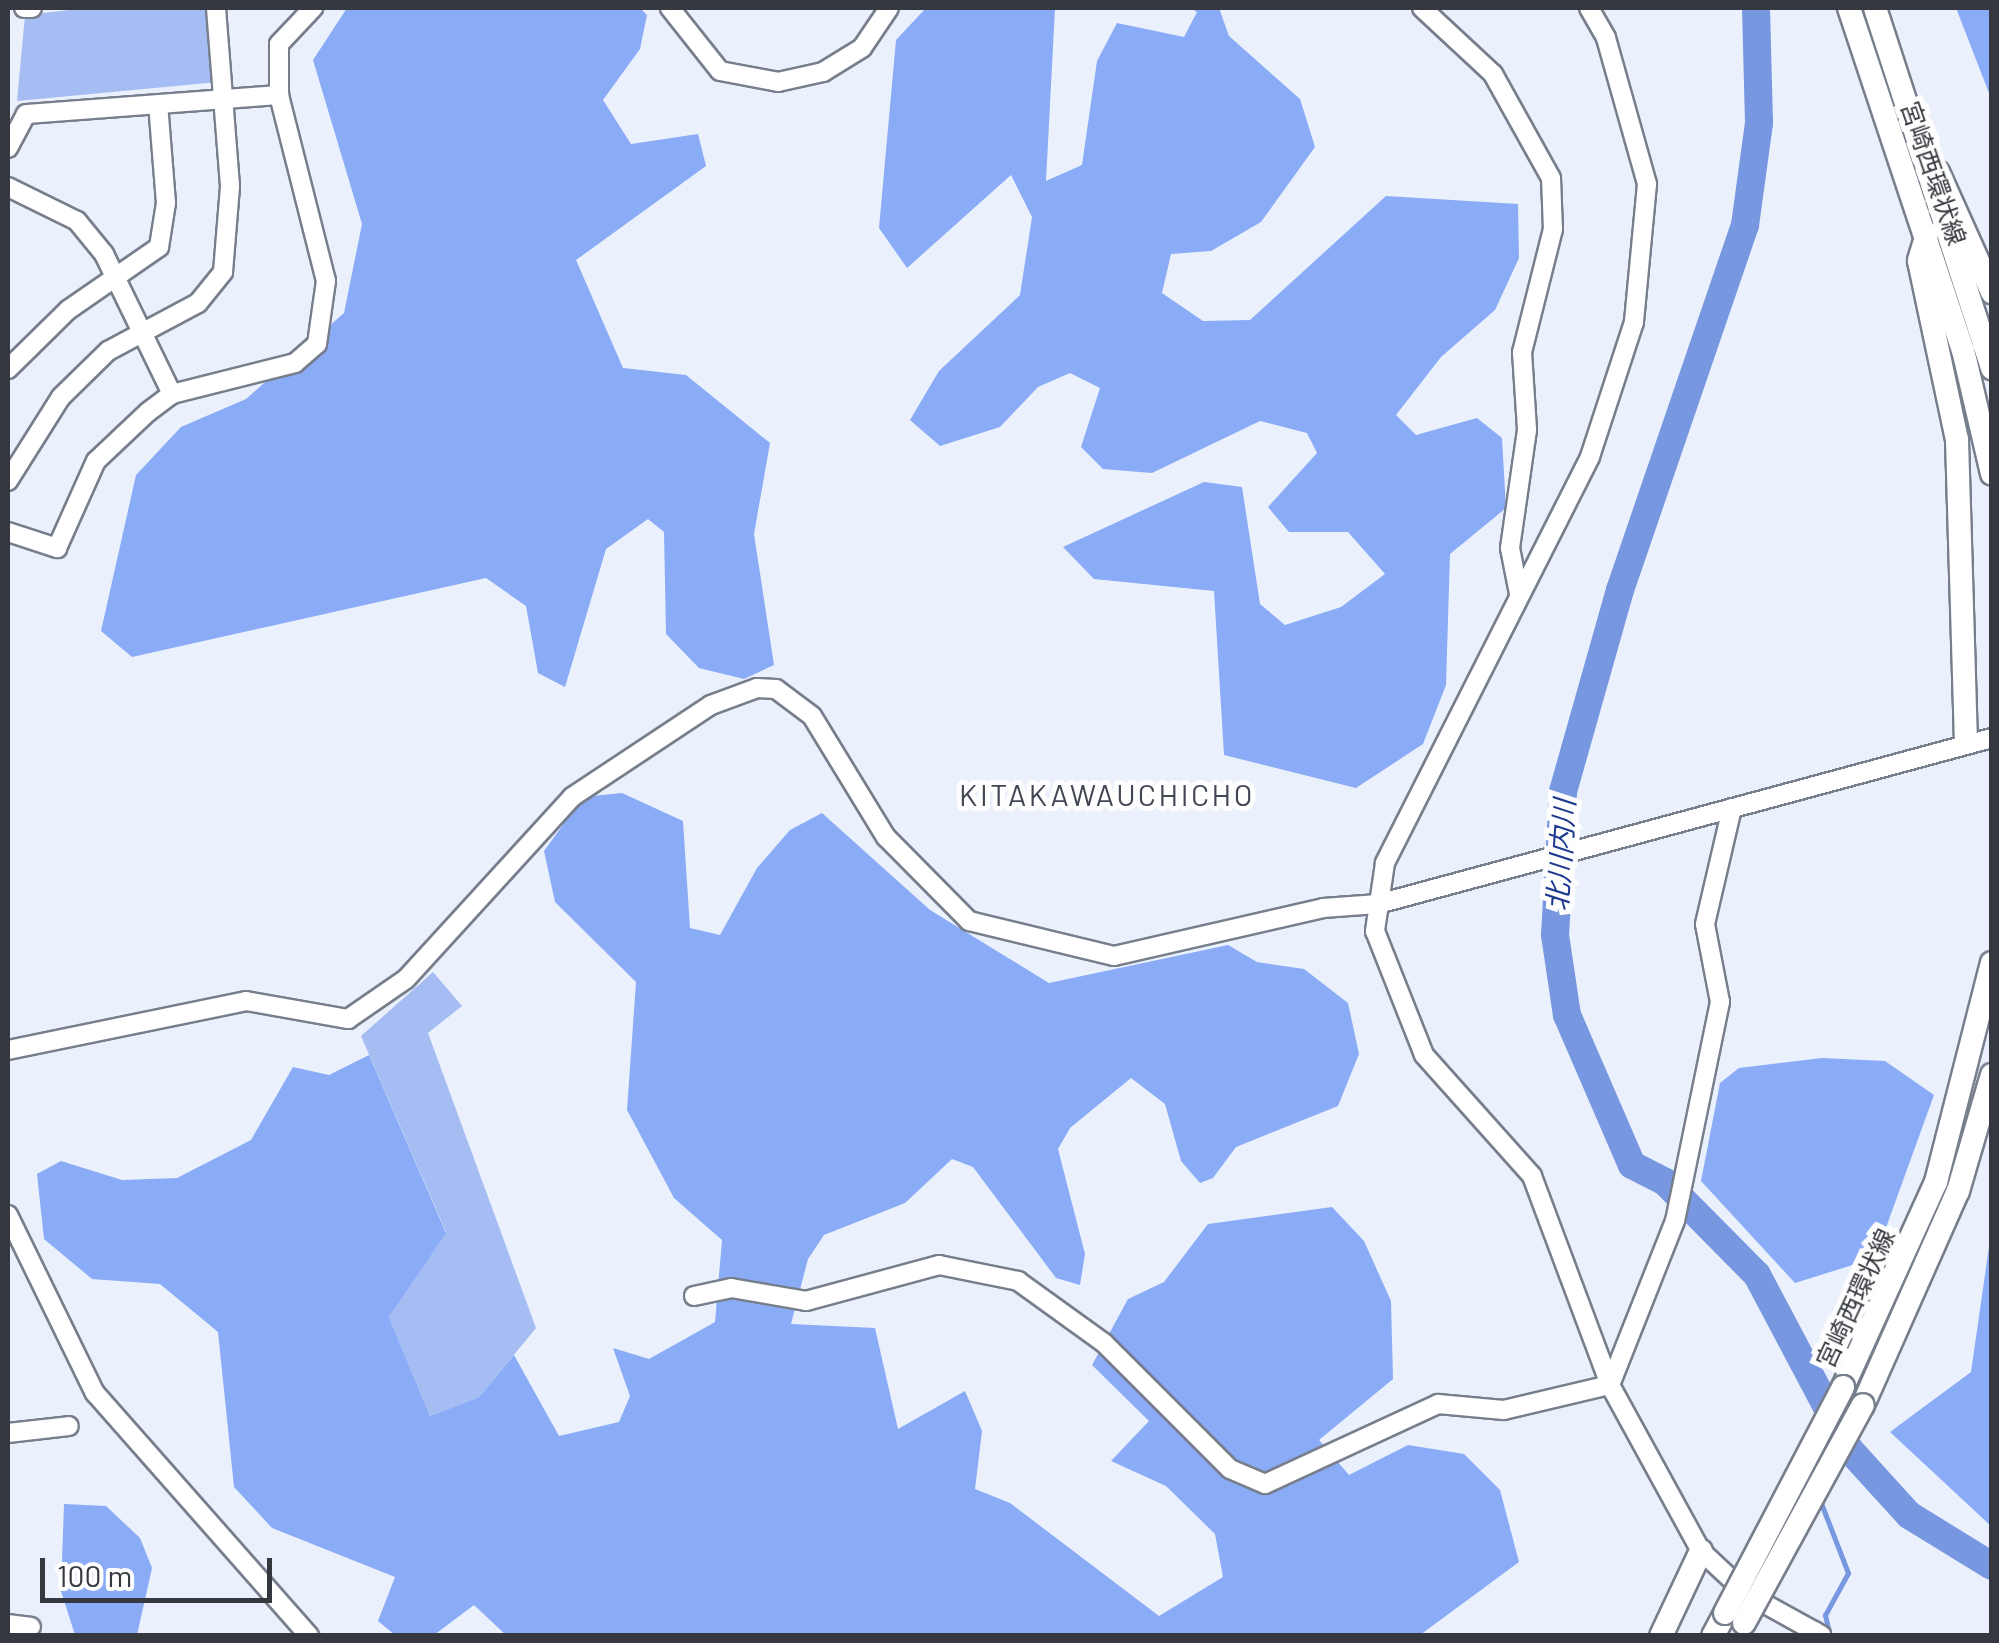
<!DOCTYPE html>
<html>
<head>
<meta charset="utf-8">
<style>
	body { margin:0 }
	#map { position:relative; width:1999px; height:1643px; overflow:hidden; background:#ebf0fd; font-family:Barlow,"Noto Sans JP",sans-serif }
	div>[style] { position:absolute }
	.green>* { inset:0; background:#a5bdf2 }
	.forest>* { inset:0; background:#8aabf5 }
	.stream>* { height:5px; margin:-2.5px; padding:0 2.5px; transform-origin:2.5px; border-radius:2.5px; background:#7797e0 }
	.river>* { height:28px; margin:-14px; padding:0 14px; transform-origin:14px; border-radius:14px; background:#7797e0 }
	.roads { filter:drop-shadow(2px 0 #777e8c) drop-shadow(-2px 0 #777e8c) drop-shadow(0 2px #777e8c) drop-shadow(0 -2px #777e8c) }
	.minor>* { height:18px; margin:-9px; padding:0 9px; transform-origin:9px; border-radius:9px; background:#fff }
	.major>* { height:22px; margin:-11px; padding:0 11px; transform-origin:11px; border-radius:11px; background:#fff }
	.bridges { filter:drop-shadow(2px 0 #777e8c) drop-shadow(-2px 0 #777e8c) drop-shadow(0 2px #777e8c) drop-shadow(0 -2px #777e8c) }
	.major-bridge>* { height:22px; margin:-11px; padding:0 11px; transform-origin:11px; border-radius:11px; background:#fff }
	span { translate:-50% -50%; white-space:nowrap; text-align:center; line-height:1.15; -webkit-text-stroke:10px #fefefe; paint-order:stroke }
	.street-label { font-size:25px; color:#35383e }
	.water-label { font-size:28px; color:#1e3a8f; font-style:italic }
	.quarter-label { font-size:30px; color:#424754; letter-spacing:2.5px }
	.frame { position:absolute; inset:0; border:10px solid #35383e; pointer-events:none }
	.scale { position:absolute; left:40px; top:1558px; width:232px; height:45px; box-sizing:border-box; border:5px solid #35383e; border-top:0; padding-left:12px; font-size:30px; line-height:35px; white-space:nowrap; color:#35383e; -webkit-text-stroke:8px #fefefe; paint-order:stroke }
</style>
</head>
<body>
<div id="map">
	<div class="green">
		<i style="clip-path:polygon(87px 8px,210px 8px,218px 82px,17px 101px,25px 15px)"></i>
		<i style="clip-path:polygon(433px 972px,462px 1006px,428px 1033px,536px 1328px,479px 1397px,430px 1416px,389px 1317px,446px 1232px,361px 1036px)"></i>
	</div>
	<div class="forest">
		<i style="clip-path:polygon(347px 8px,640px 8px,647px 15px,640px 49px,603px 100px,631px 144px,698px 134px,706px 166px,576px 260px,623px 368px,686px 375px,770px 443px,754px 534px,774px 665px,744px 679px,699px 668px,666px 634px,664px 532px,648px 519px,606px 549px,565px 687px,538px 673px,526px 606px,486px 578px,132px 657px,101px 631px,136px 475px,181px 427px,246px 399px,344px 313px,362px 224px,313px 60px)"></i>
		<i style="clip-path:polygon(926px 8px,1055px 8px,1046px 181px,1082px 165px,1097px 61px,1117px 23px,1184px 37px,1197px 12px,1190px 8px,1219px 8px,1229px 36px,1300px 99px,1315px 147px,1261px 222px,1211px 251px,1171px 254px,1162px 293px,1203px 321px,1250px 320px,1386px 196px,1518px 204px,1519px 258px,1495px 310px,1441px 357px,1396px 415px,1416px 435px,1477px 418px,1502px 438px,1506px 508px,1450px 554px,1446px 685px,1423px 744px,1356px 788px,1224px 755px,1214px 591px,1094px 579px,1063px 547px,1204px 482px,1242px 487px,1260px 604px,1285px 625px,1341px 607px,1385px 574px,1348px 532px,1289px 532px,1268px 507px,1317px 453px,1307px 433px,1260px 421px,1152px 473px,1103px 469px,1081px 447px,1100px 388px,1070px 373px,1038px 387px,1000px 427px,940px 446px,910px 420px,939px 371px,1020px 295px,1032px 217px,1011px 175px,907px 268px,879px 228px,896px 40px)"></i>
		<i style="clip-path:polygon(1956px 8px,1991px 8px,1991px 100px,1989px 93px)"></i>
		<i style="clip-path:polygon(622px 793px,683px 821px,690px 928px,720px 935px,757px 868px,790px 830px,822px 813px,930px 910px,1049px 983px,1228px 945px,1257px 962px,1304px 969px,1348px 1003px,1359px 1054px,1338px 1106px,1236px 1147px,1213px 1178px,1200px 1183px,1181px 1161px,1165px 1104px,1131px 1078px,1070px 1128px,1058px 1149px,1085px 1254px,1080px 1285px,1056px 1278px,973px 1167px,952px 1159px,905px 1203px,824px 1235px,808px 1259px,791px 1324px,875px 1328px,898px 1429px,965px 1391px,982px 1431px,975px 1489px,1010px 1503px,1159px 1616px,1223px 1577px,1215px 1534px,1166px 1486px,1111px 1461px,1149px 1421px,1092px 1365px,1128px 1299px,1164px 1282px,1208px 1224px,1332px 1207px,1364px 1241px,1391px 1301px,1393px 1379px,1319px 1440px,1349px 1475px,1408px 1445px,1464px 1454px,1500px 1490px,1519px 1562px,1420px 1635px,507px 1636px,474px 1605px,434px 1635px,395px 1635px,378px 1621px,395px 1577px,272px 1528px,234px 1487px,218px 1332px,160px 1284px,92px 1279px,44px 1239px,37px 1174px,61px 1161px,122px 1180px,177px 1178px,251px 1140px,293px 1067px,329px 1075px,369px 1055px,446px 1233px,389px 1317px,430px 1416px,479px 1397px,514px 1355px,559px 1436px,619px 1422px,630px 1396px,613px 1348px,649px 1359px,715px 1322px,722px 1240px,674px 1198px,627px 1110px,636px 982px,555px 902px,544px 851px,583px 797px)"></i>
		<i style="clip-path:polygon(1822px 1058px,1885px 1061px,1934px 1095px,1875px 1258px,1795px 1283px,1701px 1181px,1720px 1083px,1739px 1068px)"></i>
		<i style="clip-path:polygon(1991px 1233px,1991px 1526px,1890px 1432px,1971px 1372px)"></i>
		<i style="clip-path:polygon(64px 1504px,106px 1506px,140px 1538px,152px 1568px,137px 1635px,75px 1635px,61px 1591px)"></i>
	</div>
	<div class="stream">
		<i style="left:1821px;top:1503px;width:75px;rotate:68.9deg"></i>
		<i style="left:1848px;top:1573px;width:48px;rotate:118.7deg"></i>
		<i style="left:1825px;top:1615px;width:18px;rotate:77deg"></i>
	</div>
	<div class="river">
		<i style="left:1756px;top:8px;width:115px;rotate:88.5deg"></i>
		<i style="left:1759px;top:123px;width:103px;rotate:97.8deg"></i>
		<i style="left:1745px;top:225px;width:386px;rotate:108.9deg"></i>
		<i style="left:1620px;top:590px;width:210px;rotate:105.8deg"></i>
		<i style="left:1563px;top:792px;width:143px;rotate:93.2deg"></i>
		<i style="left:1555px;top:935px;width:81px;rotate:81.5deg"></i>
		<i style="left:1567px;top:1015px;width:163px;rotate:66.6deg"></i>
		<i style="left:1632px;top:1165px;width:37px;rotate:27deg"></i>
		<i style="left:1665px;top:1182px;width:131px;rotate:45.3deg"></i>
		<i style="left:1757px;top:1275px;width:197px;rotate:62.1deg"></i>
		<i style="left:1849px;top:1449px;width:89px;rotate:47.7deg"></i>
		<i style="left:1909px;top:1515px;width:97px;rotate:31.6deg"></i>
	</div>
	<div class="roads">
		<div class="minor">
			<i style="left:24px;top:8px;width:8px"></i>
			<i style="left:670px;top:8px;width:80px;rotate:51.6deg"></i>
			<i style="left:720px;top:71px;width:59px;rotate:10.7deg"></i>
			<i style="left:778px;top:82px;width:46px;rotate:-12.5deg"></i>
			<i style="left:823px;top:72px;width:46px;rotate:-31.6deg"></i>
			<i style="left:862px;top:48px;width:48px;rotate:-56deg"></i>
			<i style="left:1422px;top:8px;width:97px;rotate:42.9deg"></i>
			<i style="left:1493px;top:74px;width:119px;rotate:60.9deg"></i>
			<i style="left:1551px;top:178px;width:51px;rotate:87.8deg"></i>
			<i style="left:1553px;top:229px;width:127px;rotate:104.1deg"></i>
			<i style="left:1522px;top:352px;width:78px;rotate:86.3deg"></i>
			<i style="left:1527px;top:430px;width:119px;rotate:98.2deg"></i>
			<i style="left:1510px;top:548px;width:47px;rotate:78.9deg"></i>
			<i style="left:1589px;top:8px;width:34px;rotate:60deg"></i>
			<i style="left:1606px;top:38px;width:152px;rotate:74.3deg"></i>
			<i style="left:1647px;top:184px;width:139px;rotate:95.4deg"></i>
			<i style="left:1634px;top:322px;width:142px;rotate:108.1deg"></i>
			<i style="left:1590px;top:457px;width:455px;rotate:116.8deg"></i>
			<i style="left:1385px;top:863px;width:69px;rotate:98.4deg"></i>
			<i style="left:1375px;top:931px;width:133px;rotate:68.4deg"></i>
			<i style="left:1424px;top:1055px;width:162px;rotate:48.2deg"></i>
			<i style="left:1532px;top:1176px;width:223px;rotate:69.5deg"></i>
			<i style="left:1610px;top:1385px;width:189px;rotate:61.3deg"></i>
			<i style="left:1701px;top:1551px;width:63px;rotate:43.1deg"></i>
			<i style="left:1747px;top:1594px;width:85px;rotate:29deg"></i>
			<i style="left:8px;top:148px;width:38px;rotate:-62deg"></i>
			<i style="left:26px;top:114px;width:254px;rotate:-4.3deg"></i>
			<i style="left:8px;top:187px;width:77px;rotate:26.2deg"></i>
			<i style="left:77px;top:221px;width:43px;rotate:50.7deg"></i>
			<i style="left:104px;top:254px;width:156px;rotate:64.1deg"></i>
			<i style="left:8px;top:369px;width:84px;rotate:-44.5deg"></i>
			<i style="left:68px;top:310px;width:111px;rotate:-34.7deg"></i>
			<i style="left:159px;top:247px;width:45px;rotate:-81deg"></i>
			<i style="left:166px;top:203px;width:99px;rotate:-94.6deg"></i>
			<i style="left:8px;top:481px;width:99px;rotate:-57.8deg"></i>
			<i style="left:61px;top:397px;width:66px;rotate:-44.4deg"></i>
			<i style="left:108px;top:351px;width:102px;rotate:-28.1deg"></i>
			<i style="left:198px;top:303px;width:40px;rotate:-51deg"></i>
			<i style="left:223px;top:272px;width:86px;rotate:-85.3deg"></i>
			<i style="left:230px;top:186px;width:179px;rotate:-94.5deg"></i>
			<i style="left:8px;top:532px;width:52px;rotate:18.1deg"></i>
			<i style="left:57px;top:548px;width:95px;rotate:-65.9deg"></i>
			<i style="left:96px;top:461px;width:71px;rotate:-43.3deg"></i>
			<i style="left:148px;top:412px;width:30px;rotate:-37deg"></i>
			<i style="left:172px;top:394px;width:127px;rotate:-14.1deg"></i>
			<i style="left:295px;top:363px;width:29px;rotate:-41deg"></i>
			<i style="left:317px;top:344px;width:64px;rotate:-81.9deg"></i>
			<i style="left:326px;top:281px;width:192px;rotate:-104.2deg"></i>
			<i style="left:279px;top:95px;width:51px;rotate:-90deg"></i>
			<i style="left:279px;top:44px;width:50px;rotate:-46.6deg"></i>
			<i style="left:8px;top:1050px;width:243px;rotate:-11.6deg"></i>
			<i style="left:246px;top:1001px;width:104px;rotate:10deg"></i>
			<i style="left:348px;top:1019px;width:70px;rotate:-34.6deg"></i>
			<i style="left:406px;top:979px;width:246px;rotate:-47.6deg"></i>
			<i style="left:572px;top:797px;width:167px;rotate:-33.5deg"></i>
			<i style="left:711px;top:705px;width:49px;rotate:-20.3deg"></i>
			<i style="left:757px;top:688px;width:19px;rotate:3deg"></i>
			<i style="left:776px;top:689px;width:45px;rotate:36.9deg"></i>
			<i style="left:812px;top:716px;width:142px;rotate:58.6deg"></i>
			<i style="left:886px;top:837px;width:118px;rotate:45.3deg"></i>
			<i style="left:969px;top:921px;width:149px;rotate:13.6deg"></i>
			<i style="left:1114px;top:956px;width:214px;rotate:-12.9deg"></i>
			<i style="left:1323px;top:908px;width:55px;rotate:-4.2deg"></i>
			<i style="left:1378px;top:904px;width:636px;rotate:-15.13deg"></i>
			<i style="left:8px;top:1215px;width:198px;rotate:64deg"></i>
			<i style="left:95px;top:1393px;width:324px;rotate:48.6deg"></i>
			<i style="left:694px;top:1296px;width:38px;rotate:-12deg"></i>
			<i style="left:731px;top:1288px;width:76px;rotate:9.8deg"></i>
			<i style="left:806px;top:1301px;width:138px;rotate:-15.1deg"></i>
			<i style="left:939px;top:1265px;width:81px;rotate:11.4deg"></i>
			<i style="left:1018px;top:1281px;width:106px;rotate:35.8deg"></i>
			<i style="left:1104px;top:1343px;width:178px;rotate:45deg"></i>
			<i style="left:1230px;top:1469px;width:38px;rotate:23deg"></i>
			<i style="left:1265px;top:1484px;width:191px;rotate:-24.8deg"></i>
			<i style="left:1438px;top:1404px;width:66px;rotate:5.2deg"></i>
			<i style="left:1504px;top:1410px;width:109px;rotate:-13.3deg"></i>
			<i style="left:1610px;top:1385px;width:176px;rotate:-68.4deg"></i>
			<i style="left:1675px;top:1221px;width:224px;rotate:-78.4deg"></i>
			<i style="left:1720px;top:1002px;width:79px;rotate:-100.9deg"></i>
			<i style="left:1705px;top:924px;width:119px;rotate:-76.9deg"></i>
			<i style="left:8px;top:1433px;width:61px;rotate:-6.5deg"></i>
			<i style="left:8px;top:1624px;width:23px;rotate:7deg"></i>
		</div>
		<div class="major">
			<i style="left:1849px;top:8px;width:360px;rotate:71.6deg"></i>
			<i style="left:1963px;top:350px;width:127px;rotate:76.8deg"></i>
			<i style="left:1875px;top:8px;width:379px;rotate:72deg"></i>
			<i style="left:1938px;top:172px;width:132px;rotate:65.8deg"></i>
			<i style="left:1927px;top:234px;width:28px;rotate:107deg"></i>
			<i style="left:1919px;top:261px;width:183px;rotate:78deg"></i>
			<i style="left:1957px;top:440px;width:301px;rotate:88.3deg"></i>
			<i style="left:1843px;top:1387px;width:225px;rotate:-65.6deg"></i>
			<i style="left:1936px;top:1182px;width:226px;rotate:-75.7deg"></i>
			<i style="left:1863px;top:1405px;width:234px;rotate:-66.1deg"></i>
			<i style="left:1958px;top:1191px;width:121px;rotate:-73.7deg"></i>
			<i style="left:1661px;top:1636px;width:94px;rotate:-64.8deg"></i>
			<i style="left:1713px;top:1636px;width:26px;rotate:-62deg"></i>
			<i style="left:1811px;top:1636px;width:4px;rotate:-56deg"></i>
		</div>
	</div>
	<div class="bridges">
		<div class="major-bridge">
			<i style="left:1725px;top:1613px;width:255px;rotate:-62.4deg"></i>
			<i style="left:1744px;top:1623px;width:248px;rotate:-61.4deg"></i>
		</div>
	</div>
	<div class="street-label">
		<span style="left:1934px;top:173px;rotate:71deg">宮崎西環状線</span>
		<span style="left:1855px;top:1298px;rotate:-65deg">宮崎西環状線</span>
	</div>
	<div class="water-label">
		<span style="left:1560px;top:855px;rotate:-86deg">北川内川</span>
	</div>
	<div class="quarter-label">
		<span style="left:1107px;top:794px">KITAKAWAUCHICHO</span>
	</div>
	<div class="frame"></div>
	<div class="scale">100 m</div>
</div>
</body>
</html>
